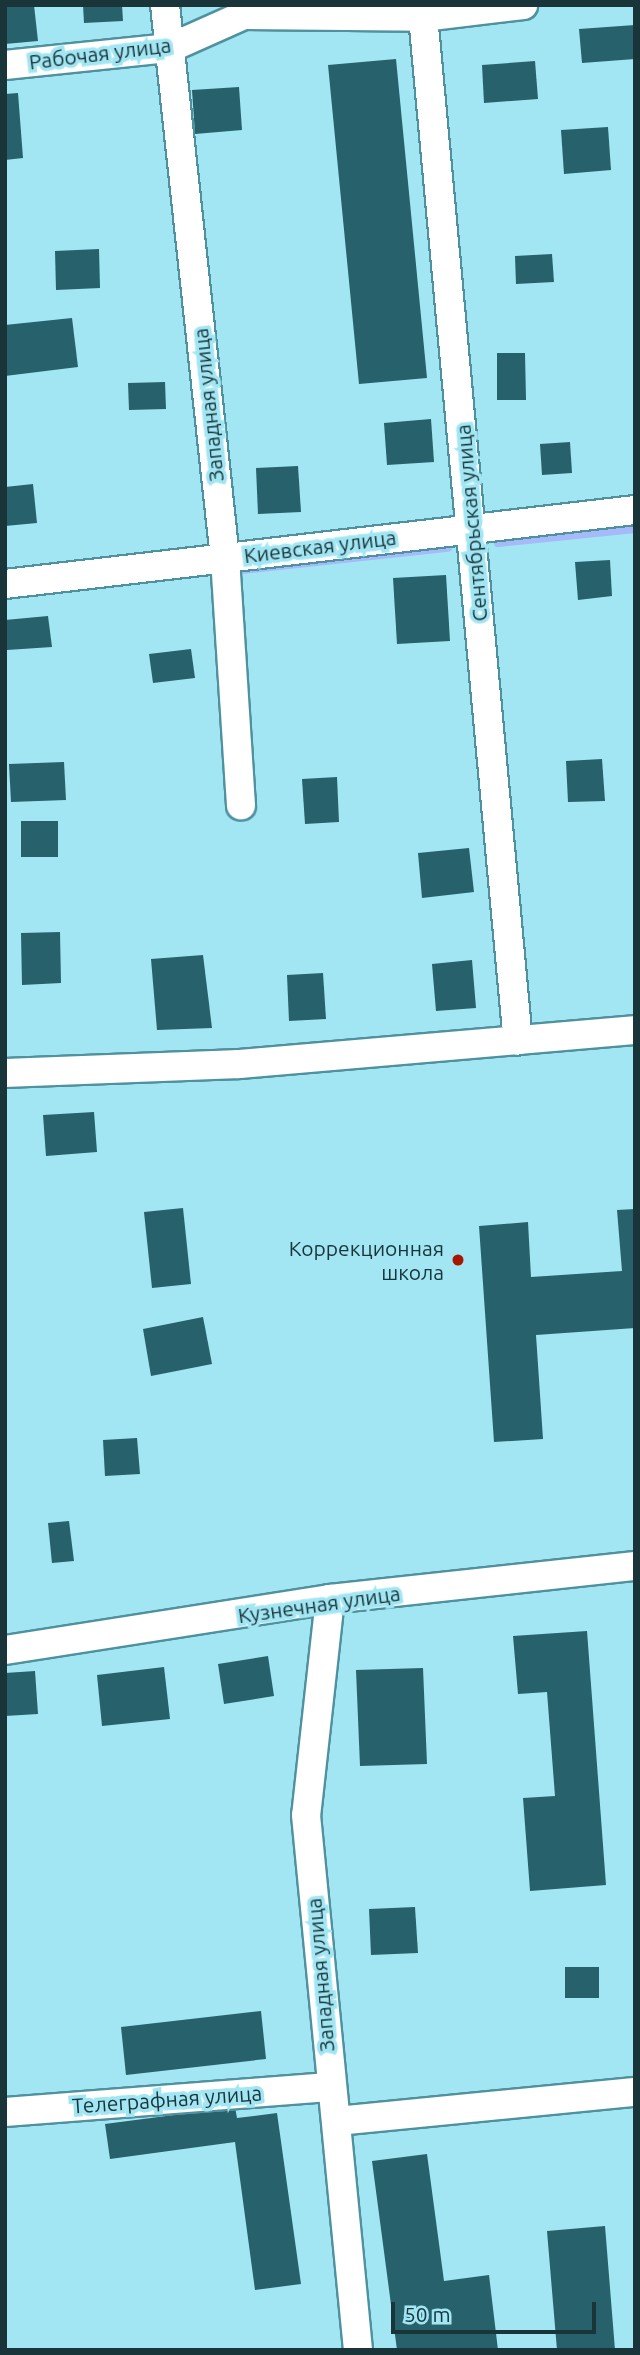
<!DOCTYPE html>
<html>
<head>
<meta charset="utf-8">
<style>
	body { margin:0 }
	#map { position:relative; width:640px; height:2355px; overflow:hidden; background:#a2e6f3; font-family:Ubuntu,sans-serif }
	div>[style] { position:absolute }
	.stream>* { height:8px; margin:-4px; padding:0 4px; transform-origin:4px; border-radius:4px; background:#a6b9f9 }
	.building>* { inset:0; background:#26616c }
	.roads { filter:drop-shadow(2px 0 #4f919e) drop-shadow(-2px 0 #4f919e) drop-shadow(0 2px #4f919e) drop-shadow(0 -2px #4f919e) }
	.minor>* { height:28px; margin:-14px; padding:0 14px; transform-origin:14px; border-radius:14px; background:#fff }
	.dots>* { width:19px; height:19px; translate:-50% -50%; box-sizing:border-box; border:4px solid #a2e6f3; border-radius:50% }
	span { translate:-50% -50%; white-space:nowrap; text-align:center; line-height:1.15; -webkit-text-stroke:7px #a2e6f3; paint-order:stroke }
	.street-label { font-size:21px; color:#19353a }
	.poi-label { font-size:21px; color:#19353a }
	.right { translate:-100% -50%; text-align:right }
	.frame { position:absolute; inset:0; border:7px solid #19353a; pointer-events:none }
	.scale { position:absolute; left:391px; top:2302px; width:205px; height:32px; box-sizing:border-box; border:4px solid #19353a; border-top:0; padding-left:9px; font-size:21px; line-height:24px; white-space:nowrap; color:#19353a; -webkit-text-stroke:5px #a2e6f3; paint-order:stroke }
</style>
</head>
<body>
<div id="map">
	<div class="stream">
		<i style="left:498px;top:543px;width:138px;rotate:-5.8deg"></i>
		<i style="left:241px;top:570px;width:208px;rotate:-6.1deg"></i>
	</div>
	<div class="building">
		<i style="clip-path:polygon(5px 5px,34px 5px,38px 41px,5px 44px)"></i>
		<i style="clip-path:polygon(83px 5px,122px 5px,123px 21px,84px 23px)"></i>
		<i style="clip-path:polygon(635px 25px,635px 59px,582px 63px,579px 29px)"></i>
		<i style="clip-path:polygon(396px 59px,427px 378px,359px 384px,328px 65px)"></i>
		<i style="clip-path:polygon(535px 61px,538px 99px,484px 103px,482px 65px)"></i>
		<i style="clip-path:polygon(239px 87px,242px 130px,195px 134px,192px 90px)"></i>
		<i style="clip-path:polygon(18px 93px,23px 158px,5px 160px,5px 94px)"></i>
		<i style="clip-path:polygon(608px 127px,611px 170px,564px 174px,561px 130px)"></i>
		<i style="clip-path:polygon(99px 249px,100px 288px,56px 290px,55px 251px)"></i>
		<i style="clip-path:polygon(552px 254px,554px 282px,516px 284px,515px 256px)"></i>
		<i style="clip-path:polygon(72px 318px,78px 367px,5px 376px,5px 325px)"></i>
		<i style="clip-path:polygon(497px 353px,525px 353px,526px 400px,497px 400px)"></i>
		<i style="clip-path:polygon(165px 382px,166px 409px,129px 410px,128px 383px)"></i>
		<i style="clip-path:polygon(431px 419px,434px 462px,387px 465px,384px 423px)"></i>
		<i style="clip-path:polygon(570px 442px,572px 473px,542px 475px,540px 444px)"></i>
		<i style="clip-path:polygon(298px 466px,301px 512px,258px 514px,256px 468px)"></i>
		<i style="clip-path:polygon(33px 484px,37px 523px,5px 526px,5px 487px)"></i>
		<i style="clip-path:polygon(610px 560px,612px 596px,578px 600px,575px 562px)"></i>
		<i style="clip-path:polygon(446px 575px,450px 641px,397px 644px,393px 578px)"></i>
		<i style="clip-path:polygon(48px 616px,52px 647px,7px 650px,5px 620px)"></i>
		<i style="clip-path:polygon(191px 649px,195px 678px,153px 683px,149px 654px)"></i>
		<i style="clip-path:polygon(602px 759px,605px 801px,568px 802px,566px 761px)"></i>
		<i style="clip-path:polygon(64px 762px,66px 800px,11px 802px,9px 764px)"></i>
		<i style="clip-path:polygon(337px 777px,339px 822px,305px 824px,302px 779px)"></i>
		<i style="clip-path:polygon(21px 821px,58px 821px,58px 857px,21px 857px)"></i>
		<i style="clip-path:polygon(469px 848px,474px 892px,422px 898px,418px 853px)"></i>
		<i style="clip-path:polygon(60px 932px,61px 983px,22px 985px,21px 933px)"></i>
		<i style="clip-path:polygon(203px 955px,212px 1028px,157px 1030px,151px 959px)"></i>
		<i style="clip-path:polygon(472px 960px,476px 1008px,436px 1011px,432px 964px)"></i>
		<i style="clip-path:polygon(323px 973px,326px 1019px,289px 1021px,287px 975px)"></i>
		<i style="clip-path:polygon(94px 1112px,97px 1152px,46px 1156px,43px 1115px)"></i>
		<i style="clip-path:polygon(183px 1208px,191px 1284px,152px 1288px,144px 1212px)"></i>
		<i style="clip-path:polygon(635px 1209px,635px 1328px,536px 1335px,543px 1439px,494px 1442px,479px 1226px,528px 1222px,531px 1277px,622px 1271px,617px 1210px)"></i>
		<i style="clip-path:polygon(203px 1317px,212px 1364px,151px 1376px,143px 1329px)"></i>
		<i style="clip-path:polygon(137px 1438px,140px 1474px,105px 1476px,103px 1440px)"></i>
		<i style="clip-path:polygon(69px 1521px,74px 1561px,52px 1563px,48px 1523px)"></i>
		<i style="clip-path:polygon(587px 1631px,606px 1885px,530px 1891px,523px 1798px,555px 1796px,547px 1692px,518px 1694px,513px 1636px)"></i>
		<i style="clip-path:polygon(268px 1656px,274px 1696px,224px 1704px,218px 1664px)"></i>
		<i style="clip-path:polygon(164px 1667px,170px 1719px,102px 1726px,97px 1675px)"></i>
		<i style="clip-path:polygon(423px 1668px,427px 1764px,360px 1766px,356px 1670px)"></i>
		<i style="clip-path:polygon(35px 1671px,38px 1714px,5px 1716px,5px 1673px)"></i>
		<i style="clip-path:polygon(415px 1907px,418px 1953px,371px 1955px,369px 1909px)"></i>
		<i style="clip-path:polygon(565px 1967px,599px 1967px,599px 1998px,565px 1998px)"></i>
		<i style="clip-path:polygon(261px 2011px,266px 2059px,126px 2075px,121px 2027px)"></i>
		<i style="clip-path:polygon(235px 2107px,237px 2118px,277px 2113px,301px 2284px,255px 2290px,235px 2142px,110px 2159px,105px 2124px)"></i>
		<i style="clip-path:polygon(427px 2154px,444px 2281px,489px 2275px,498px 2350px,397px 2350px,372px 2161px)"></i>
		<i style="clip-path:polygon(605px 2226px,615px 2350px,557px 2350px,547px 2231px)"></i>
	</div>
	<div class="roads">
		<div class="minor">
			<i style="left:165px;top:5px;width:556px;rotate:83.81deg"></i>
			<i style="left:225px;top:558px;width:248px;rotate:86.3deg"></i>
			<i style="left:422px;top:5px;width:1040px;rotate:84.71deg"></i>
			<i style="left:5px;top:65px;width:166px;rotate:-5.9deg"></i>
			<i style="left:170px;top:48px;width:81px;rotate:-24deg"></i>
			<i style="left:244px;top:15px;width:179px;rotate:0.6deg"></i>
			<i style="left:423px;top:17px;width:101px;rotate:-6.8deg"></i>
			<i style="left:5px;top:584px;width:634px;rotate:-6.7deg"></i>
			<i style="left:5px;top:1073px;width:234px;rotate:-2.2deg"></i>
			<i style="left:239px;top:1064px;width:397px;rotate:-4.9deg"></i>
			<i style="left:330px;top:1599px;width:217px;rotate:96.3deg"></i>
			<i style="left:306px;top:1815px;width:538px;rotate:84.45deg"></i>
			<i style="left:5px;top:1650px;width:329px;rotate:-8.9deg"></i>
			<i style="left:330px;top:1599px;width:307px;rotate:-6.2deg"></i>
			<i style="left:5px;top:2112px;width:325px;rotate:-4.4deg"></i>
			<i style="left:337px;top:2121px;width:299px;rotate:-5.6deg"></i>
		</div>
	</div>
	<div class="dots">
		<i style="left:458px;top:1260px;background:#a71600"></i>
	</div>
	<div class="street-label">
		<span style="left:100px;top:53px;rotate:-7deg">Рабочая улица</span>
		<span style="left:208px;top:405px;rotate:-96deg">Западная улица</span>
		<span style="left:471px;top:523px;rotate:-95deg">Сентябрьская улица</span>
		<span style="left:320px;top:546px;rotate:-7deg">Киевская улица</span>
		<span style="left:319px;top:1604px;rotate:-8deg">Кузнечная улица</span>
		<span style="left:320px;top:1975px;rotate:-95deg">Западная улица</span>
		<span style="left:167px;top:2099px;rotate:-4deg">Телеграфная улица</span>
	</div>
	<div class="poi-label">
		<span class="right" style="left:444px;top:1260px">Коррекционная<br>школа</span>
	</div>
	<div class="frame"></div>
	<div class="scale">50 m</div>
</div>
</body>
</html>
